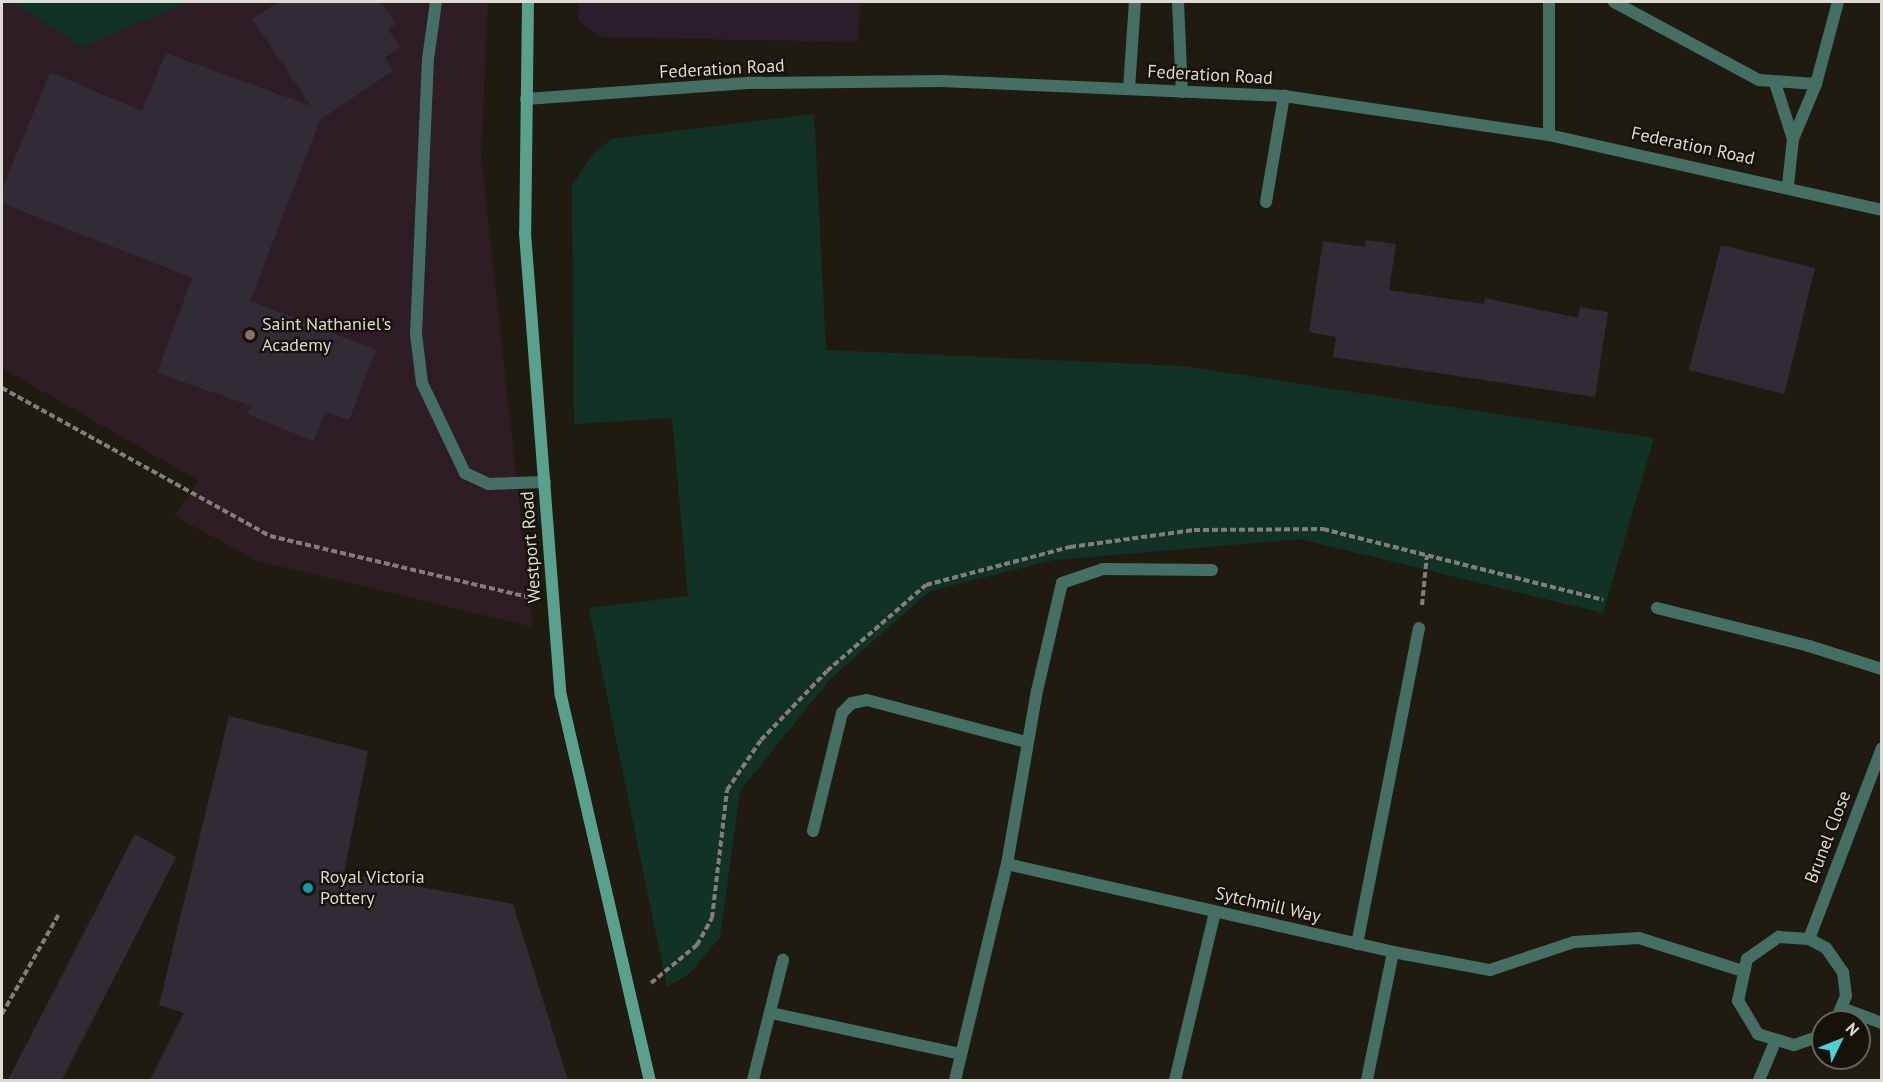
<!DOCTYPE html>
<html>
<head>
<meta charset="utf-8">
<style>
	body { margin:0 }
	#map { position:relative; width:1883px; height:1082px; overflow:hidden; background:#201b11; font-family:"PT Sans",sans-serif }
	div>[style] { position:absolute }
	.commercial>* { inset:0; background:#2b1d2a }
	.education>* { inset:0; background:#2e1d25 }
	.green>* { inset:0; background:#133226 }
	.building>* { inset:0; background:#312b35 }
	.path>* { height:4px; margin-top:-2px; transform-origin:0; background:repeating-linear-gradient(90deg,#837f77 0 6px,transparent 0 9px) }
	.lane>* { height:12px; margin:-6px; padding:0 6px; transform-origin:6px; border-radius:6px; background:#456f64 }
	.street>* { height:12px; margin:-6px; padding:0 6px; transform-origin:6px; border-radius:6px; background:#456f64 }
	.secondary>* { height:12px; margin:-6px; padding:0 6px; transform-origin:6px; border-radius:6px; background:#5aa08e }
	.dots>* { width:16px; height:16px; translate:-50% -50%; box-sizing:border-box; border:3px solid #161209; border-radius:50% }
	span { translate:-50% -50%; white-space:nowrap; text-align:center; line-height:1.15; -webkit-text-stroke:4.5px #161209; paint-order:stroke }
	.street-label { font-size:18px; color:#dedbd4 }
	.poi-label { font-size:18px; color:#dedbd4 }
	.left { translate:0 -50%; text-align:left }
	.frame { position:absolute; inset:0; border:3px solid #dedbd4; pointer-events:none }
	.north { position:absolute; left:1811px; top:1010px; width:60px; height:60px; box-sizing:border-box; background:#161209; border:2px solid #66625a; border-radius:50%; rotate:47deg; font-size:16px; font-weight:700; line-height:24px; text-align:center; color:#dedbd4 }
	.north::after { content:''; display:block; margin:auto; width:21px; height:27px; background:#52ccd5; clip-path:polygon(50% 0,100% 100%,50% 72%,0 100%) }
</style>
</head>
<body>
<div id="map">
	<div class="commercial">
		<i style="clip-path:polygon(578px 2px,860px 2px,858px 42px,600px 37px,578px 20px)"></i>
	</div>
	<div class="education">
		<i style="clip-path:polygon(2px 2px,13px 2px,82px 47px,188px 2px,488px 2px,481px 155px,533px 627px,258px 561px,174px 516px,199px 481px,2px 368px)"></i>
	</div>
	<div class="green">
		<i style="clip-path:polygon(13px 2px,188px 2px,82px 47px)"></i>
		<i style="clip-path:polygon(814px 114px,826px 350px,1184px 366px,1654px 438px,1603px 613px,1300px 539px,1054px 560px,930px 591px,830px 679px,740px 791px,720px 937px,690px 973px,667px 987px,589px 608px,688px 596px,672px 418px,574px 424px,572px 185px,591px 157px,611px 139px)"></i>
	</div>
	<div class="building">
		<i style="clip-path:polygon(278px 2px,381px 2px,396px 24px,388px 29px,400px 47px,385px 58px,394px 70px,320px 120px,250px 301px,376px 350px,349px 420px,326px 412px,313px 441px,247px 414px,252px 406px,157px 373px,192px 278px,2px 203px,2px 190px,50px 72px,142px 111px,166px 53px,311px 106px,252px 19px)"></i>
		<i style="clip-path:polygon(1366px 240px,1396px 244px,1389px 290px,1484px 304px,1485px 298px,1578px 318px,1580px 307px,1608px 312px,1595px 397px,1333px 357px,1336px 337px,1309px 332px,1323px 241px,1365px 247px)"></i>
		<i style="clip-path:polygon(1721px 245px,1815px 268px,1784px 394px,1689px 370px)"></i>
		<i style="clip-path:polygon(229px 716px,368px 751px,344px 873px,513px 904px,568px 1080px,150px 1080px,184px 1013px,159px 1005px)"></i>
		<i style="clip-path:polygon(135px 834px,176px 857px,62px 1080px,8px 1080px)"></i>
	</div>
	<div class="path">
		<i style="left:2px;top:388px;width:306px;rotate:28.9deg"></i>
		<i style="left:270px;top:536px;width:266px;rotate:13.3deg"></i>
		<i style="left:1422px;top:605px;width:50px;rotate:-84.3deg"></i>
		<i style="left:651px;top:983px;width:60px;rotate:-39.6deg"></i>
		<i style="left:697px;top:945px;width:31px;rotate:-61deg"></i>
		<i style="left:712px;top:918px;width:129px;rotate:-83.3deg"></i>
		<i style="left:727px;top:790px;width:60px;rotate:-55.8deg"></i>
		<i style="left:761px;top:740px;width:95px;rotate:-46.3deg"></i>
		<i style="left:827px;top:671px;width:131px;rotate:-41deg"></i>
		<i style="left:926px;top:585px;width:149px;rotate:-14.8deg"></i>
		<i style="left:1070px;top:547px;width:125px;rotate:-7.8deg"></i>
		<i style="left:1194px;top:530px;width:129px;rotate:-0.4deg"></i>
		<i style="left:1323px;top:529px;width:289px;rotate:14.2deg"></i>
		<i style="left:2px;top:1014px;width:115px;rotate:-60.3deg"></i>
	</div>
	<div class="lane">
		<i style="left:436px;top:2px;width:58px;rotate:98deg"></i>
		<i style="left:428px;top:59px;width:275px;rotate:92.5deg"></i>
		<i style="left:416px;top:334px;width:49px;rotate:83deg"></i>
		<i style="left:422px;top:383px;width:100px;rotate:64.5deg"></i>
		<i style="left:465px;top:473px;width:26px;rotate:25deg"></i>
		<i style="left:489px;top:484px;width:56px;rotate:-2deg"></i>
		<i style="left:1178px;top:2px;width:90px;rotate:87.5deg"></i>
		<i style="left:1614px;top:2px;width:165px;rotate:28.3deg"></i>
		<i style="left:1759px;top:80px;width:57px;rotate:4deg"></i>
		<i style="left:1816px;top:84px;width:85px;rotate:-75deg"></i>
		<i style="left:1775px;top:83px;width:59px;rotate:72.2deg"></i>
		<i style="left:1793px;top:139px;width:46px;rotate:96.2deg"></i>
		<i style="left:1129px;top:89px;width:87px;rotate:-86.1deg"></i>
		<i style="left:1549px;top:135px;width:133px;rotate:-90deg"></i>
		<i style="left:1793px;top:139px;width:60px;rotate:-67.3deg"></i>
		<i style="left:1266px;top:202px;width:108px;rotate:-80.4deg"></i>
		<i style="left:1657px;top:608px;width:157px;rotate:14deg"></i>
		<i style="left:1037px;top:691px;width:111px;rotate:-77deg"></i>
		<i style="left:1062px;top:583px;width:43px;rotate:-18.9deg"></i>
		<i style="left:1103px;top:569px;width:109px;rotate:0.5deg"></i>
		<i style="left:813px;top:831px;width:122px;rotate:-76.2deg"></i>
		<i style="left:842px;top:713px;width:14px;rotate:-45deg"></i>
		<i style="left:852px;top:703px;width:15px;rotate:-11deg"></i>
		<i style="left:867px;top:700px;width:164px;rotate:14.8deg"></i>
		<i style="left:1357px;top:944px;width:322px;rotate:-78.9deg"></i>
		<i style="left:771px;top:1013px;width:194px;rotate:12.2deg"></i>
		<i style="left:753px;top:1080px;width:124px;rotate:-76deg"></i>
		<i style="left:1175px;top:1080px;width:173px;rotate:-76.6deg"></i>
	</div>
	<div class="street">
		<i style="left:526px;top:99px;width:226px;rotate:-4.1deg"></i>
		<i style="left:751px;top:83px;width:190px;rotate:-0.6deg"></i>
		<i style="left:941px;top:81px;width:343px;rotate:2.5deg"></i>
		<i style="left:1284px;top:96px;width:268px;rotate:8.4deg"></i>
		<i style="left:1549px;top:135px;width:341px;rotate:12.7deg"></i>
		<i style="left:1809px;top:646px;width:77px;rotate:17.5deg"></i>
		<i style="left:1007px;top:864px;width:396px;rotate:12.8deg"></i>
		<i style="left:1393px;top:952px;width:131px;rotate:101.5deg"></i>
		<i style="left:1809px;top:939px;width:204px;rotate:-69.1deg"></i>
		<i style="left:1393px;top:952px;width:99px;rotate:10.5deg"></i>
		<i style="left:1490px;top:970px;width:89px;rotate:-18.4deg"></i>
		<i style="left:1574px;top:942px;width:65px;rotate:-3.5deg"></i>
		<i style="left:1639px;top:938px;width:109px;rotate:17.6deg"></i>
		<i style="left:1842px;top:1008px;width:43px;rotate:20.6deg"></i>
		<i style="left:1823px;top:1035px;width:31px;rotate:161deg"></i>
		<i style="left:1794px;top:1045px;width:38px;rotate:-163deg"></i>
		<i style="left:1758px;top:1034px;width:39px;rotate:-121deg"></i>
		<i style="left:1738px;top:1001px;width:43px;rotate:-77.9deg"></i>
		<i style="left:1747px;top:959px;width:39px;rotate:-35deg"></i>
		<i style="left:1779px;top:937px;width:30px;rotate:4deg"></i>
		<i style="left:1809px;top:939px;width:19px;rotate:28deg"></i>
		<i style="left:1826px;top:948px;width:29px;rotate:55deg"></i>
		<i style="left:1843px;top:972px;width:24px;rotate:83deg"></i>
		<i style="left:1846px;top:996px;width:28px;rotate:113deg"></i>
		<i style="left:955px;top:1080px;width:222px;rotate:-76.5deg"></i>
		<i style="left:1007px;top:864px;width:176px;rotate:-80.2deg"></i>
		<i style="left:1759px;top:1080px;width:41px;rotate:-67.2deg"></i>
	</div>
	<div class="secondary">
		<i style="left:528px;top:2px;width:231px;rotate:90.7deg"></i>
		<i style="left:525px;top:233px;width:464px;rotate:85.6deg"></i>
		<i style="left:561px;top:696px;width:394px;rotate:77deg"></i>
	</div>
	<div class="dots">
		<i style="left:250px;top:335px;background:#8d6e63"></i>
		<i style="left:308px;top:888px;background:#0f9aa8"></i>
	</div>
	<div class="street-label">
		<span style="left:722px;top:69px;rotate:-3deg">Federation Road</span>
		<span style="left:1210px;top:75px;rotate:3deg">Federation Road</span>
		<span style="left:1693px;top:146px;rotate:12deg">Federation Road</span>
		<span style="left:531px;top:547px;rotate:-94deg">Westport Road</span>
		<span style="left:1828px;top:837px;rotate:-69deg">Brunel Close</span>
		<span style="left:1268px;top:905px;rotate:13deg">Sytchmill Way</span>
	</div>
	<div class="poi-label">
		<span class="left" style="left:262px;top:335px">Saint Nathaniel's<br>Academy</span>
		<span class="left" style="left:320px;top:888px">Royal Victoria<br>Pottery</span>
	</div>
	<div class="frame"></div>
	<div class="north">N</div>
</div>
</body>
</html>
